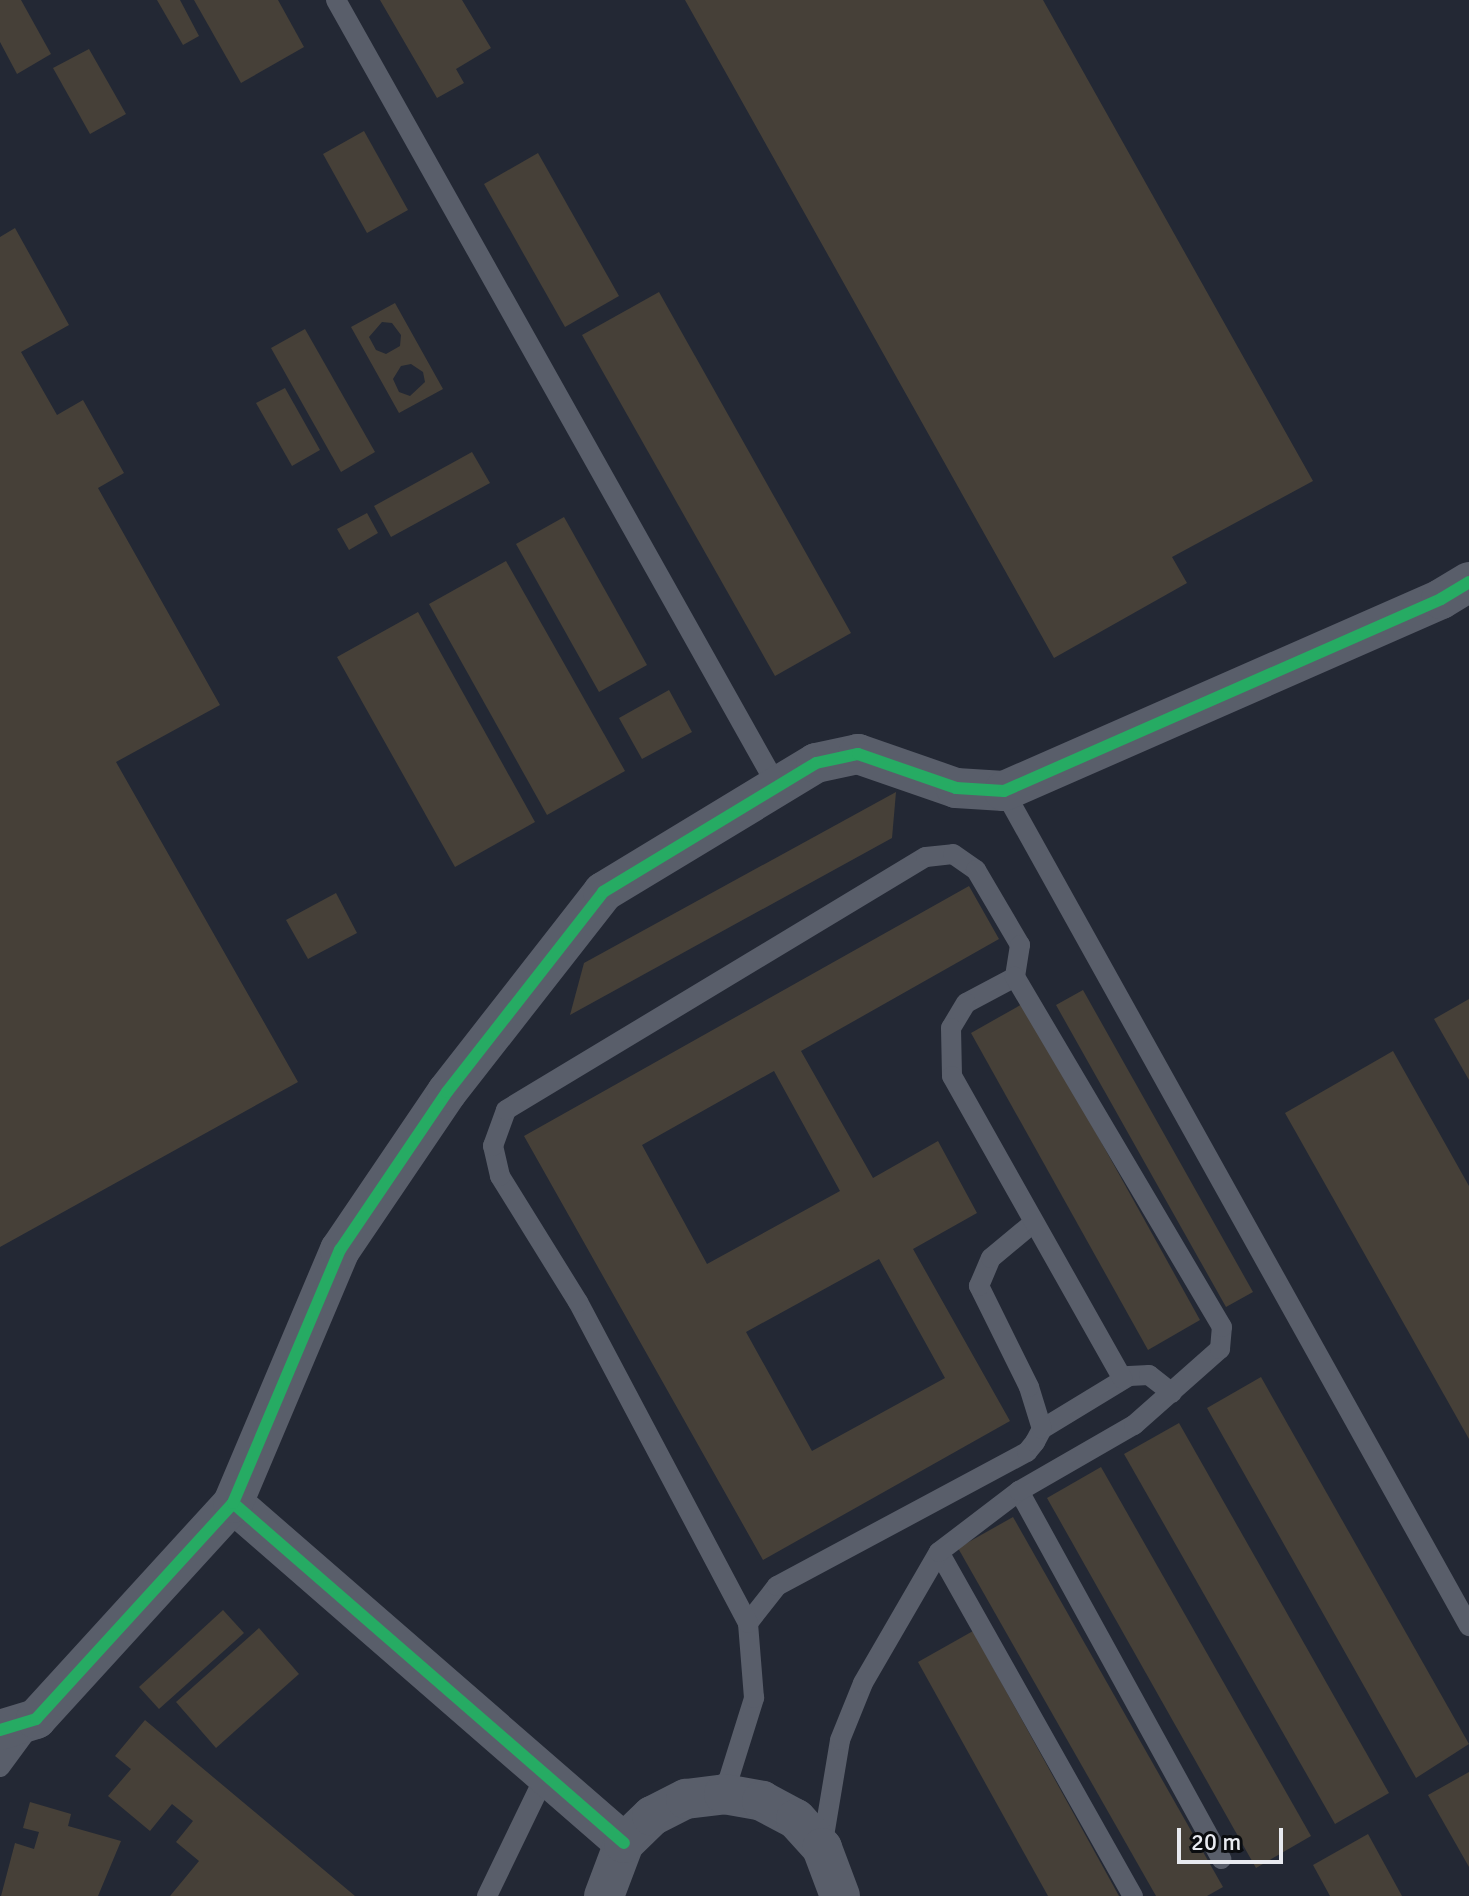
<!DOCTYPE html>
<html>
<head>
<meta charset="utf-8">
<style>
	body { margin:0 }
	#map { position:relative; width:1469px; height:1896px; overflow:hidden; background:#222327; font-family:Signika,sans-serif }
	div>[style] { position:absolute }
	.built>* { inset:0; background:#232834 }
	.building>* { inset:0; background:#464038 }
	.service>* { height:20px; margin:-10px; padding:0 10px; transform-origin:10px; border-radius:10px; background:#595e6a }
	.minor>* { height:40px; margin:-20px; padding:0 20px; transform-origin:20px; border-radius:20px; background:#595e6a }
	.cycleway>* { height:12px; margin:-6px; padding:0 6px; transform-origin:6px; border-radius:6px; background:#26ab63 }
	span { translate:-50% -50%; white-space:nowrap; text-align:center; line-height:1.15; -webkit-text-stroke:8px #0a0c0f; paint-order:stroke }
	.scale { position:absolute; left:1177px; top:1828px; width:106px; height:36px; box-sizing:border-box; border:4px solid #e8eaf0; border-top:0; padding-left:10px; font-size:24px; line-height:28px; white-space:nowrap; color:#e8eaf0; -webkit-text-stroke:6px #0a0c0f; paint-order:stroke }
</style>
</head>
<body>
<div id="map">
	<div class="built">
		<i style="clip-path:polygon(0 0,1469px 0,1469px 1896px,0 1896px)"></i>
	</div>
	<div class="building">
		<i style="clip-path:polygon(0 0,21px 0,51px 54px,17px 74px,0 42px)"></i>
		<i style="clip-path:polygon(157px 0,180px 0,199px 36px,183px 45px)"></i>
		<i style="clip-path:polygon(194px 0,278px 0,304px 47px,241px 83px)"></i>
		<i style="clip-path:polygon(380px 0,462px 0,491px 48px,456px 69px,464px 83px,437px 98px)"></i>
		<i style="clip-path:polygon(685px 0,1043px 0,1313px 481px,1172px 557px,1187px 583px,1054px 658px)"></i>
		<i style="clip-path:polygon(89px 49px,126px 114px,90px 134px,53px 68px)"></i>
		<i style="clip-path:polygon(364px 131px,408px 210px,367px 233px,323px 154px)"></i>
		<i style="clip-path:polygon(538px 153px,619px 296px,565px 327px,484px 184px)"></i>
		<i style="clip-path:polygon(15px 228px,69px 325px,21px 352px,57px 415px,83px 400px,124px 473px,98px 488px,220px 705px,116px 762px,298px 1082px,0 1247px,0 237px)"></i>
		<i style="clip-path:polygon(659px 292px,851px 633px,775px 676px,582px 335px)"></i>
		<i style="clip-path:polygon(evenodd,395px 303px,443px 389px,399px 413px,351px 327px,395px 303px,382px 322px,392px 323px,401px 335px,400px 346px,386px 354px,376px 350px,369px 337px,382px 322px,395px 303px,411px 364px,423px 372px,425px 382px,410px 396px,399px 392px,393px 379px,401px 366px,411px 364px)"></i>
		<i style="clip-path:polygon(305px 329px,375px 452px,341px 472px,271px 348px)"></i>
		<i style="clip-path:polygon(285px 388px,320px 450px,292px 466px,256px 403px)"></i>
		<i style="clip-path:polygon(472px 452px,490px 483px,391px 537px,374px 506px)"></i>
		<i style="clip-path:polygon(367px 513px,378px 533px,349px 550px,337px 529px)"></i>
		<i style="clip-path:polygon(564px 517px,647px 665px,599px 692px,516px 544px)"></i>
		<i style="clip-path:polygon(506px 561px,625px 771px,547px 815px,429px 604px)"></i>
		<i style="clip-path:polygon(418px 612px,535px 822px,455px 867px,337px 657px)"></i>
		<i style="clip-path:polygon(669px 690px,692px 732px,642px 759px,619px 718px)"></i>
		<i style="clip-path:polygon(896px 792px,892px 838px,570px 1015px,584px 963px)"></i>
		<i style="clip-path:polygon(evenodd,969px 886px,999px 939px,801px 1051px,873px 1178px,938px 1141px,977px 1213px,913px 1249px,1010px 1421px,763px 1560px,524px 1136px,969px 886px,774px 1071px,840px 1191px,707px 1264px,642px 1145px,774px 1071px,969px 886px,879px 1259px,945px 1378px,812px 1451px,746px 1332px,879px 1259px)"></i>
		<i style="clip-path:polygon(336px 893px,357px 933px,308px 959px,286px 920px)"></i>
		<i style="clip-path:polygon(1083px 990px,1253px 1292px,1226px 1307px,1056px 1005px)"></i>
		<i style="clip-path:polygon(1469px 999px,1469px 1080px,1434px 1019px)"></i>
		<i style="clip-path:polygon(1024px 1003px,1200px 1320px,1148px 1350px,971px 1033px)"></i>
		<i style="clip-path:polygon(1393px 1051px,1469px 1186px,1469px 1439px,1285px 1113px)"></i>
		<i style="clip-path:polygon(1261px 1377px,1469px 1744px,1416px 1778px,1207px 1408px)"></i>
		<i style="clip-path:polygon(1179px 1423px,1389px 1793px,1335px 1824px,1124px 1454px)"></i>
		<i style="clip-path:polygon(1101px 1467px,1311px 1836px,1256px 1868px,1047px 1498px)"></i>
		<i style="clip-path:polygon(1013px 1517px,1223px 1887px,1207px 1896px,1156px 1896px,958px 1548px)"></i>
		<i style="clip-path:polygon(223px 1610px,244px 1633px,159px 1709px,139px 1687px)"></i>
		<i style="clip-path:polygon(259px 1628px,299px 1674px,216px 1748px,176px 1702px)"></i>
		<i style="clip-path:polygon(973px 1631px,1119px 1896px,1048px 1896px,918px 1662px)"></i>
		<i style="clip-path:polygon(145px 1720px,355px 1896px,170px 1896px,199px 1861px,176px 1842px,193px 1821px,172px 1804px,150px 1831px,108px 1796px,131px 1769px,115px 1756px)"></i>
		<i style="clip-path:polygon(1469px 1772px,1469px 1867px,1428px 1795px)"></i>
		<i style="clip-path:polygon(30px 1802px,71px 1814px,68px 1826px,121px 1841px,98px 1896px,1px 1896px,15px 1843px,34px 1849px,39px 1832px,23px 1828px)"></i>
		<i style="clip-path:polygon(1368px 1834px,1402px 1896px,1330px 1896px,1313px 1865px)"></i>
	</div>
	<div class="service">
		<i style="left:336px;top:0;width:901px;rotate:60.7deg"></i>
		<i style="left:1004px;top:791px;width:956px;rotate:60.89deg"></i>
		<i style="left:1042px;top:1429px;width:102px;rotate:-31.3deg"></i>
		<i style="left:1129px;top:1376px;width:20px;rotate:-3deg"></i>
		<i style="left:1149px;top:1375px;width:29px;rotate:38deg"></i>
		<i style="left:1019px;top:1491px;width:420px;rotate:61.2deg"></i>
		<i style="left:939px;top:1552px;width:395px;rotate:60.6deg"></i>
		<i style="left:748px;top:1623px;width:47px;rotate:-51.9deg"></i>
		<i style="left:777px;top:1586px;width:284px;rotate:-28.2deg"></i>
		<i style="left:1027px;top:1452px;width:13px;rotate:-51deg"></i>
		<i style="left:1035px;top:1442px;width:15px;rotate:-62deg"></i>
		<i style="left:1042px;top:1429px;width:44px;rotate:-107.2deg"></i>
		<i style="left:1029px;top:1387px;width:113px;rotate:-116.3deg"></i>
		<i style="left:979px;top:1286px;width:30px;rotate:-67deg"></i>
		<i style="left:991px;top:1258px;width:53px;rotate:-39.7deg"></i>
		<i style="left:0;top:1767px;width:52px;rotate:-53.6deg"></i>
		<i style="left:724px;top:1794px;width:101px;rotate:-72.6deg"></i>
		<i style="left:754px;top:1698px;width:75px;rotate:-94.6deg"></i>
		<i style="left:748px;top:1623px;width:363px;rotate:-117.9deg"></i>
		<i style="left:578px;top:1302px;width:148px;rotate:-121.8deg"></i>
		<i style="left:500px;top:1176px;width:31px;rotate:-103deg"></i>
		<i style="left:493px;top:1146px;width:38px;rotate:-70deg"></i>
		<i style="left:506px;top:1110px;width:490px;rotate:-31.1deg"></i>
		<i style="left:926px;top:857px;width:27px;rotate:-6deg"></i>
		<i style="left:953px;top:854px;width:28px;rotate:35deg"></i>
		<i style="left:976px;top:870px;width:87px;rotate:59.6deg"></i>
		<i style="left:1020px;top:945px;width:32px;rotate:99deg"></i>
		<i style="left:1015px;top:977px;width:55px;rotate:152deg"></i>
		<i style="left:966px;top:1003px;width:29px;rotate:121deg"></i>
		<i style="left:951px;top:1028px;width:48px;rotate:88.8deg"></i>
		<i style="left:952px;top:1076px;width:348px;rotate:60.6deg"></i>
		<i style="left:822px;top:1848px;width:109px;rotate:-80.5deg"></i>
		<i style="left:840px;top:1740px;width:61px;rotate:-68deg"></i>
		<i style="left:863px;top:1683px;width:151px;rotate:-59.9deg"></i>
		<i style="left:939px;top:1552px;width:101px;rotate:-37.3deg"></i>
		<i style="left:1019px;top:1491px;width:133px;rotate:-29.9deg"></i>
		<i style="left:1134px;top:1425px;width:115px;rotate:-41.5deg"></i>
		<i style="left:1220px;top:1349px;width:22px;rotate:-85deg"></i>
		<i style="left:1222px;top:1327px;width:407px;rotate:-120.6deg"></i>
		<i style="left:487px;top:1896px;width:136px;rotate:-64.2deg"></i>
	</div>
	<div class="minor">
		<i style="left:233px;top:1503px;width:518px;rotate:41.01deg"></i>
		<i style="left:0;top:1730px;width:38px;rotate:-17deg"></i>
		<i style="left:36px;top:1719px;width:292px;rotate:-47.6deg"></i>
		<i style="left:233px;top:1503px;width:275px;rotate:-67.1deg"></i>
		<i style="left:340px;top:1250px;width:191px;rotate:-55.9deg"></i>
		<i style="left:447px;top:1092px;width:254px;rotate:-52deg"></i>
		<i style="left:603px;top:892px;width:249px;rotate:-31.2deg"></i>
		<i style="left:816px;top:763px;width:43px;rotate:-12.1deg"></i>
		<i style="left:858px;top:754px;width:104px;rotate:19.1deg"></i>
		<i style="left:956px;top:788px;width:48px;rotate:3.6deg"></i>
		<i style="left:1004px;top:791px;width:477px;rotate:-23.7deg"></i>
		<i style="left:1441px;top:599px;width:33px;rotate:-31deg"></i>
		<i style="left:604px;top:1896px;width:57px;rotate:-69.3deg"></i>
		<i style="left:624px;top:1843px;width:39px;rotate:-44deg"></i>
		<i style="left:652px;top:1816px;width:38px;rotate:-27deg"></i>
		<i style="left:686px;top:1799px;width:38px;rotate:-7deg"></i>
		<i style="left:724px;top:1794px;width:39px;rotate:10deg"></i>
		<i style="left:762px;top:1801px;width:38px;rotate:28deg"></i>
		<i style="left:796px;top:1819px;width:39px;rotate:48deg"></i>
		<i style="left:822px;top:1848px;width:51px;rotate:69.4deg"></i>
	</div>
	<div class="cycleway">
		<i style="left:233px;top:1503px;width:518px;rotate:41.01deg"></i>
		<i style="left:0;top:1730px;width:38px;rotate:-17deg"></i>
		<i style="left:36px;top:1719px;width:292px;rotate:-47.6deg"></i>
		<i style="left:233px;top:1503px;width:275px;rotate:-67.1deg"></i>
		<i style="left:340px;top:1250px;width:191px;rotate:-55.9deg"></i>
		<i style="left:447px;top:1092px;width:254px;rotate:-52deg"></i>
		<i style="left:603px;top:892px;width:249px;rotate:-31.2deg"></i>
		<i style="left:816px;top:763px;width:43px;rotate:-12.1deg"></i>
		<i style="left:858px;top:754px;width:104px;rotate:19.1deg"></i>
		<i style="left:956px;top:788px;width:48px;rotate:3.6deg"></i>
		<i style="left:1004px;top:791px;width:477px;rotate:-23.7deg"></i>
		<i style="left:1441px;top:599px;width:33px;rotate:-31deg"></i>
	</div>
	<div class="scale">20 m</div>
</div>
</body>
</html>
